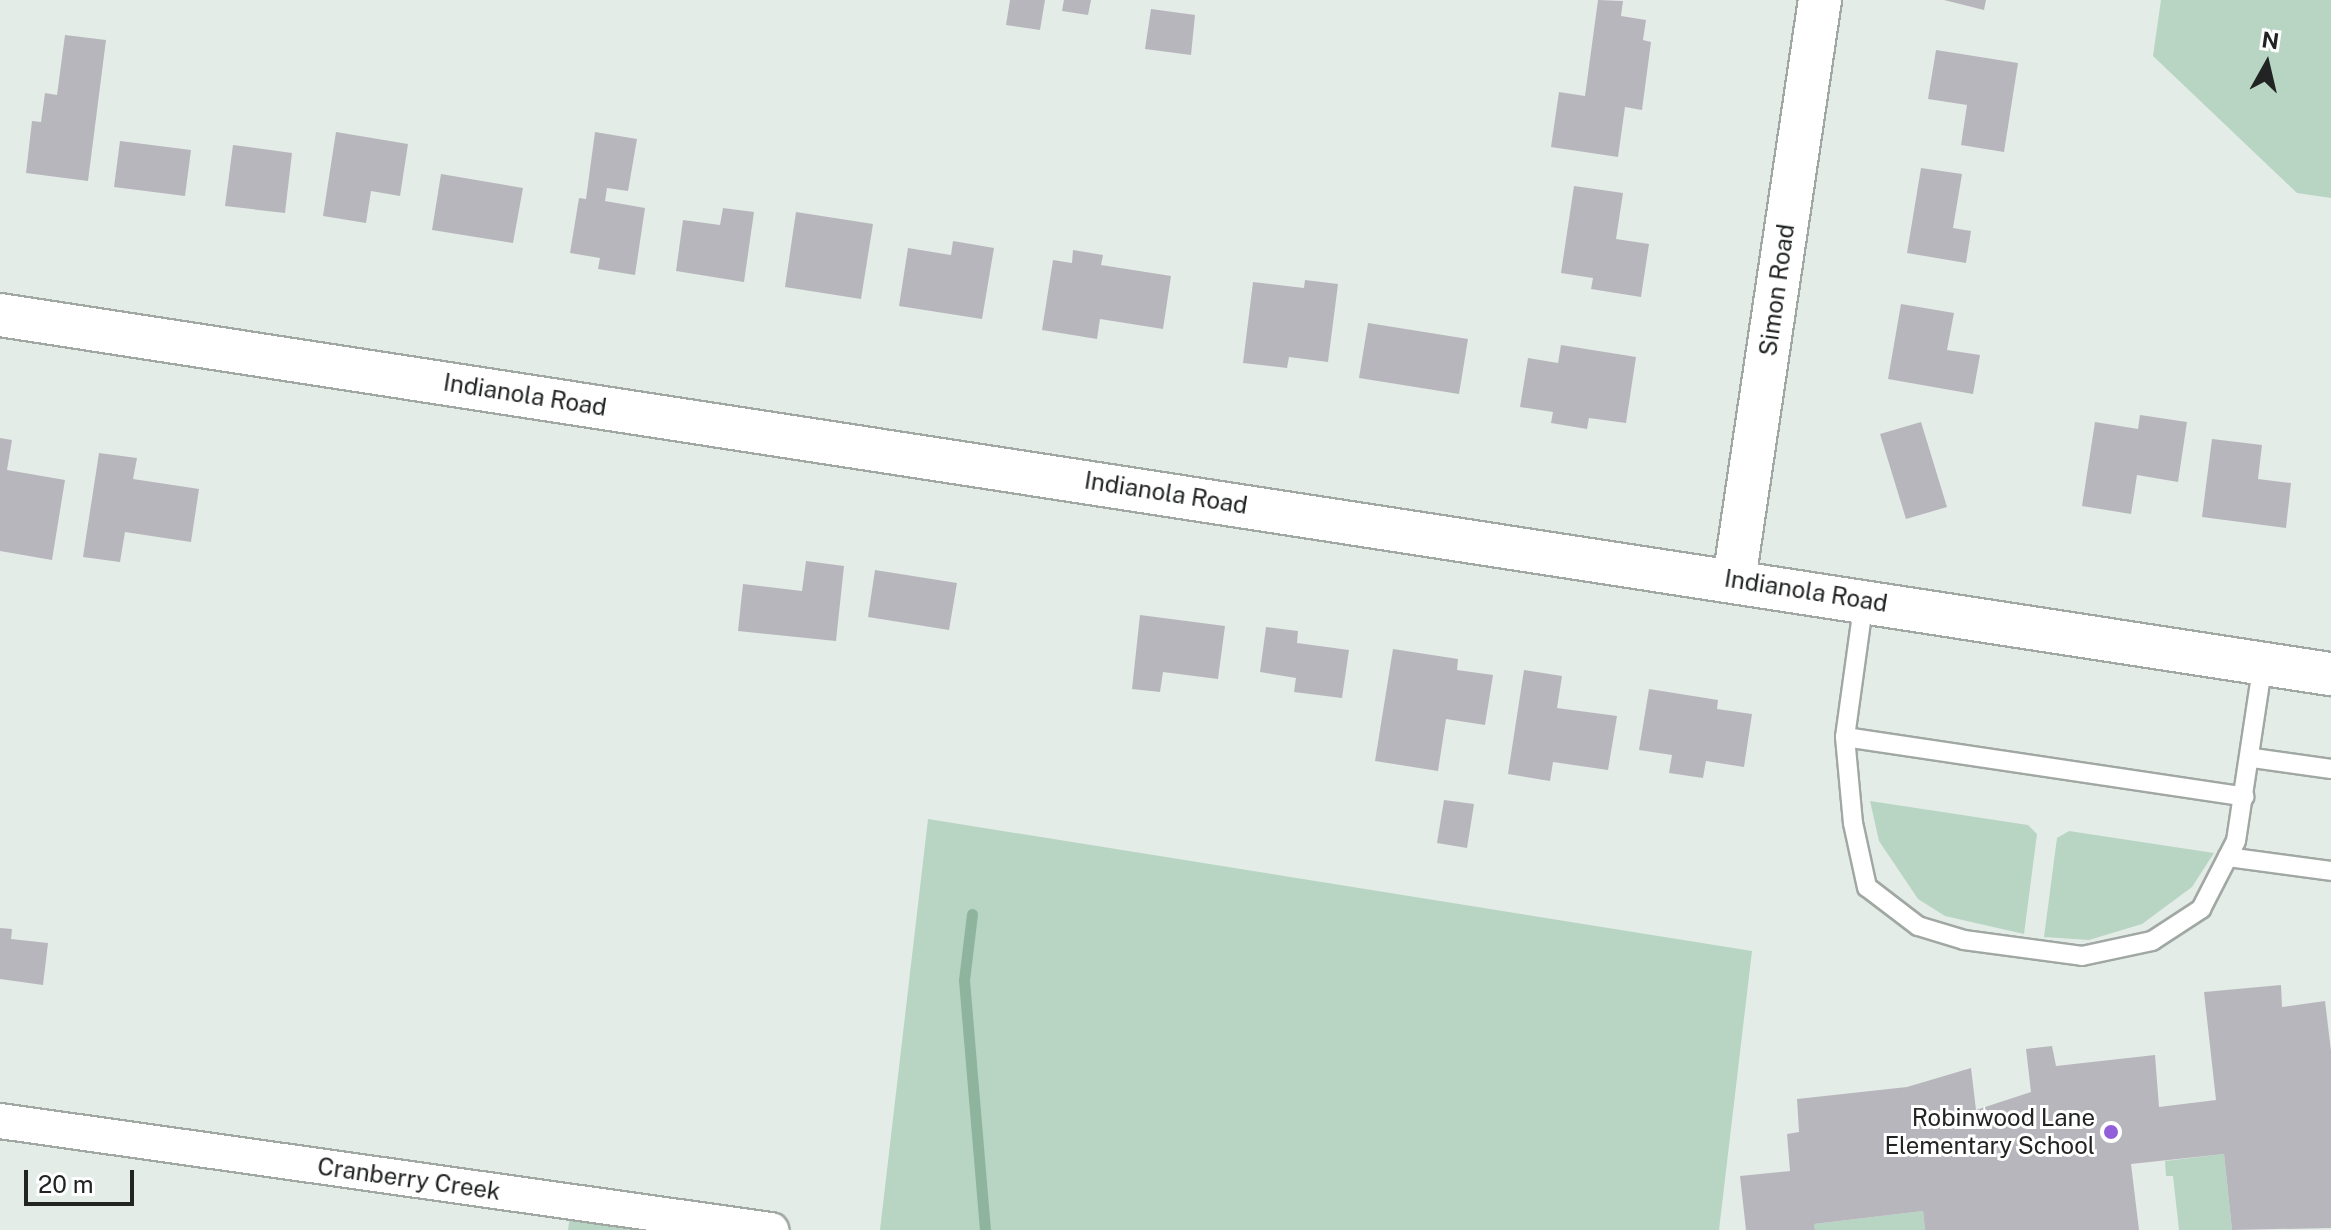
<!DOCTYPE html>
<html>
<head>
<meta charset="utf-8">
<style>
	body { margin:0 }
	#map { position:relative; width:2331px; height:1230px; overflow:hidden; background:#e4ece7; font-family:"Public Sans",sans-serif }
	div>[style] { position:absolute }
	.green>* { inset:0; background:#b8d5c4 }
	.stream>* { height:11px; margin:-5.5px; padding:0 5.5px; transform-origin:5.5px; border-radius:5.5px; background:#8eb49e }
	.building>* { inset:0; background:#b8b6bd }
	.roads { filter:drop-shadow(2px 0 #a1a8a4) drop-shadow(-2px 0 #a1a8a4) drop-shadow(0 2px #a1a8a4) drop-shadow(0 -2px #a1a8a4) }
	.service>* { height:18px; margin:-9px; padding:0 9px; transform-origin:9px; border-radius:9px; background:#fff }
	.minor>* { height:34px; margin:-17px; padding:0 17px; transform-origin:17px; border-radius:17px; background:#fff }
	.tertiary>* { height:42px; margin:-21px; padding:0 21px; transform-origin:21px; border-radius:21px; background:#fff }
	.dots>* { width:22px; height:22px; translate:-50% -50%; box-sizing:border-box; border:4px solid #fff; border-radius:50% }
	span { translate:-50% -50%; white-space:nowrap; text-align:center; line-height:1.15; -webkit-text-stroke:6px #fff; paint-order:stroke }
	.street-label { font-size:24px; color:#212422 }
	.poi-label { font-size:24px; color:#212422 }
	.right { translate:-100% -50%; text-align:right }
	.north { position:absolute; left:2227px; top:24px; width:80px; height:80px; -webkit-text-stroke:6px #fff; paint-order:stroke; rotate:8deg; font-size:22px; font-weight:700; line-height:32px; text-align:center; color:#212422 }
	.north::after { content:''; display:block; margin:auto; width:28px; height:36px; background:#212422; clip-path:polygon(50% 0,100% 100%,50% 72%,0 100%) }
	.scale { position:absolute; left:24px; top:1170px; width:110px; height:36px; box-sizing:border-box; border:4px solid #212422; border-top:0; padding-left:10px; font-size:24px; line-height:28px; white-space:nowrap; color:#212422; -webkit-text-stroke:6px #fff; paint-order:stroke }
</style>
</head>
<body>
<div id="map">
	<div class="green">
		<i style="clip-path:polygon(2161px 0,2331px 0,2331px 198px,2297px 193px,2153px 56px)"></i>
		<i style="clip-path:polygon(1870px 801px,2028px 825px,2037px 834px,2024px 934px,1945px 916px,1918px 899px,1879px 841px)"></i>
		<i style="clip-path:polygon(928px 819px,1752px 951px,1719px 1230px,880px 1230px)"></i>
		<i style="clip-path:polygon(2069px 831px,2214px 853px,2192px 887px,2142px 924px,2089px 940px,2044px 937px,2057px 838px)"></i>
		<i style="clip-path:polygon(2224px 1154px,2232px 1230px,2179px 1230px,2173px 1176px,2166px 1176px,2165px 1161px)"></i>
		<i style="clip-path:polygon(572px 1202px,771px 1230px,568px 1230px)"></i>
		<i style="clip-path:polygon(1923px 1211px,1925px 1230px,1815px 1230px,1814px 1224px)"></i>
	</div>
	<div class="stream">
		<i style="left:972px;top:914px;width:66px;rotate:96.9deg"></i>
		<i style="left:964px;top:980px;width:251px;rotate:85.2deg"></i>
	</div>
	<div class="building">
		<i style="clip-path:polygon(1010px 0,1045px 0,1040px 30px,1006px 25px)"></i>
		<i style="clip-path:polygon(1064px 0,1091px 0,1088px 15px,1062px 11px)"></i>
		<i style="clip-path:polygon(1598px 0,1623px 1px,1621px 16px,1646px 20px,1643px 40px,1651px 42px,1642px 110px,1625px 107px,1618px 157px,1551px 147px,1559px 92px,1585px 96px)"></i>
		<i style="clip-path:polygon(1944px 0,1986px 0,1984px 10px)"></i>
		<i style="clip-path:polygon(1151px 9px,1195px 15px,1191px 55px,1145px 49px)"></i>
		<i style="clip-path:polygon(65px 35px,106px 40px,88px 181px,26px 173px,32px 121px,41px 122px,45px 93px,57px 95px)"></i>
		<i style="clip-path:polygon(1936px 50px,2018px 63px,2004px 152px,1961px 145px,1967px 105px,1928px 99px)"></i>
		<i style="clip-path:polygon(336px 132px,408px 144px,400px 196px,371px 191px,366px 223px,323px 216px)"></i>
		<i style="clip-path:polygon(595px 132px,637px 139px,628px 191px,607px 188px,605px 201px,645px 208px,635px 275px,598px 269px,600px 258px,570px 253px,579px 198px,586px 199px)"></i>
		<i style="clip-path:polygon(120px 141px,191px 150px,185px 196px,114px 187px)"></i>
		<i style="clip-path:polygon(233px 145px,292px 153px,285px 213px,225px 206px)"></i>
		<i style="clip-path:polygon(1921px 168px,1962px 174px,1953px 228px,1971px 231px,1966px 263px,1907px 253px)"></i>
		<i style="clip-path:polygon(441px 174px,523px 188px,513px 243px,432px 230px)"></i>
		<i style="clip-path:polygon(1574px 186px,1623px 193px,1616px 239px,1649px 244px,1641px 297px,1591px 289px,1593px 278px,1561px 273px)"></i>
		<i style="clip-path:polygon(723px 208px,754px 212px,744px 282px,676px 271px,683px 220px,720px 225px)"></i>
		<i style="clip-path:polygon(796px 212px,873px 224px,861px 299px,785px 287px)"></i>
		<i style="clip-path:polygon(953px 241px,994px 248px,982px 319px,899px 306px,908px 248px,951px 255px)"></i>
		<i style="clip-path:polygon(1073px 250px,1103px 255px,1101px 265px,1171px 276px,1163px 329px,1100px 319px,1097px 339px,1042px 330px,1053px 260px,1072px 263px)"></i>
		<i style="clip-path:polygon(1305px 280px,1338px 284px,1328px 362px,1289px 357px,1287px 368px,1243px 363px,1253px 282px,1304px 288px)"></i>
		<i style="clip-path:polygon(1901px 304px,1954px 313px,1947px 350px,1980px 355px,1973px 394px,1888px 379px)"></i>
		<i style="clip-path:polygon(1368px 323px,1468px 339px,1459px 394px,1359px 378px)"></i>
		<i style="clip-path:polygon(1561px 345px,1636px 357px,1626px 423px,1589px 418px,1587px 429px,1551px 423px,1553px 412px,1520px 407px,1528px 358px,1558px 363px)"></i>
		<i style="clip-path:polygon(2140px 415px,2187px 422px,2178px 482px,2137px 475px,2131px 514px,2082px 506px,2095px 422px,2138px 429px)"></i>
		<i style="clip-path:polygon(1921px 422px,1947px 507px,1906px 519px,1880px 434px)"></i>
		<i style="clip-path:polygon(0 438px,12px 440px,7px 470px,65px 480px,52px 560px,0 551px)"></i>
		<i style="clip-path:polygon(2212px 439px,2262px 445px,2258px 479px,2291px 483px,2286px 528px,2202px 517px)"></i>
		<i style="clip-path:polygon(99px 453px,137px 458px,133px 479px,199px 489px,191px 542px,125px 532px,120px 562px,83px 557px)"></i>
		<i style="clip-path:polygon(806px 561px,844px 566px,836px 641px,738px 631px,743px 584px,802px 591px)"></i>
		<i style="clip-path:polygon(875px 570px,957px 583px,949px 630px,868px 617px)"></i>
		<i style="clip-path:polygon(1140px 615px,1225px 626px,1218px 679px,1163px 672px,1160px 692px,1132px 689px)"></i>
		<i style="clip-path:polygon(1266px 627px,1298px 631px,1297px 643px,1349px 650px,1342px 698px,1294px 692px,1296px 678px,1260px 672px)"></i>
		<i style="clip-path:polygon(1393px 649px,1458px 659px,1457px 670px,1493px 675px,1485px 725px,1446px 719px,1438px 771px,1375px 761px)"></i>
		<i style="clip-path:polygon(1524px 670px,1562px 676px,1557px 708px,1617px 716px,1608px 770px,1553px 762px,1550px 781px,1508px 774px)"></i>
		<i style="clip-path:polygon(1649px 689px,1718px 700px,1717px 709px,1752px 714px,1744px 767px,1706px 761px,1703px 778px,1669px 773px,1672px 755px,1639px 750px)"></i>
		<i style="clip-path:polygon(1444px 800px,1474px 804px,1467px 848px,1437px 843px)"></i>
		<i style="clip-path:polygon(0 928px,12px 929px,11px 939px,48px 943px,43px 985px,0 979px)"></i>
		<i style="clip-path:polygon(2281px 985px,2282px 1007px,2325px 1001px,2331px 1051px,2331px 1228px,2232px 1230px,2224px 1154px,2131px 1164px,2139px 1230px,1925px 1230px,1923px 1211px,1814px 1224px,1815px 1230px,1746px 1230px,1740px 1176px,1790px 1171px,1787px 1134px,1799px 1132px,1797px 1099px,1907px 1087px,1971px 1068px,1976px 1110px,2031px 1092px,2026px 1049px,2052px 1046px,2056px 1066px,2155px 1055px,2159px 1107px,2216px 1100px,2204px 992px)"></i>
	</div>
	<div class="roads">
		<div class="service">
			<i style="left:1864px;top:600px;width:138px;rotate:97.9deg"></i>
			<i style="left:1845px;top:737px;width:86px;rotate:84.7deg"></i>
			<i style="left:1853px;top:823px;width:66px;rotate:77.7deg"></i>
			<i style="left:1867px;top:887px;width:64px;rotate:37.4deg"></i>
			<i style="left:1918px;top:926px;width:48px;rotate:16.9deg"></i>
			<i style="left:1964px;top:940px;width:119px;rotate:7.7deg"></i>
			<i style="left:2082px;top:956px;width:72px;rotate:-12.1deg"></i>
			<i style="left:2152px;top:941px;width:59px;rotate:-33.1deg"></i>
			<i style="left:2201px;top:909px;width:76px;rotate:-62.8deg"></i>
			<i style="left:2236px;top:841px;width:180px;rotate:-81.4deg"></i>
			<i style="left:1845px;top:737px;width:404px;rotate:8.5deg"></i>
			<i style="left:2253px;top:758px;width:79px;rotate:8deg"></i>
			<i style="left:2228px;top:857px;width:104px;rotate:7.7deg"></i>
		</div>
		<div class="minor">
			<i style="left:0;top:1121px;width:779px;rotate:8.05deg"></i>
		</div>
		<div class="tertiary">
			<i style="left:0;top:315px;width:2358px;rotate:8.76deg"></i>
			<i style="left:1734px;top:580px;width:586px;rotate:-81.57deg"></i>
		</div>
	</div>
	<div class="dots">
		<i style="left:2111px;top:1132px;background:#935fd9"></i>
	</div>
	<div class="street-label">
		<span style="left:1777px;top:290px;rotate:-82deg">Simon Road</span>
		<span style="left:525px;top:395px;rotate:9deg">Indianola Road</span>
		<span style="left:1166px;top:493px;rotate:9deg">Indianola Road</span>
		<span style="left:1806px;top:591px;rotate:9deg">Indianola Road</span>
		<span style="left:409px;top:1179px;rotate:8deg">Cranberry Creek</span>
	</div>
	<div class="poi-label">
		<span class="right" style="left:2095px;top:1132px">Robinwood Lane<br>Elementary School</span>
	</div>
	<div class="north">N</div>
	<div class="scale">20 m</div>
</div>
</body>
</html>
